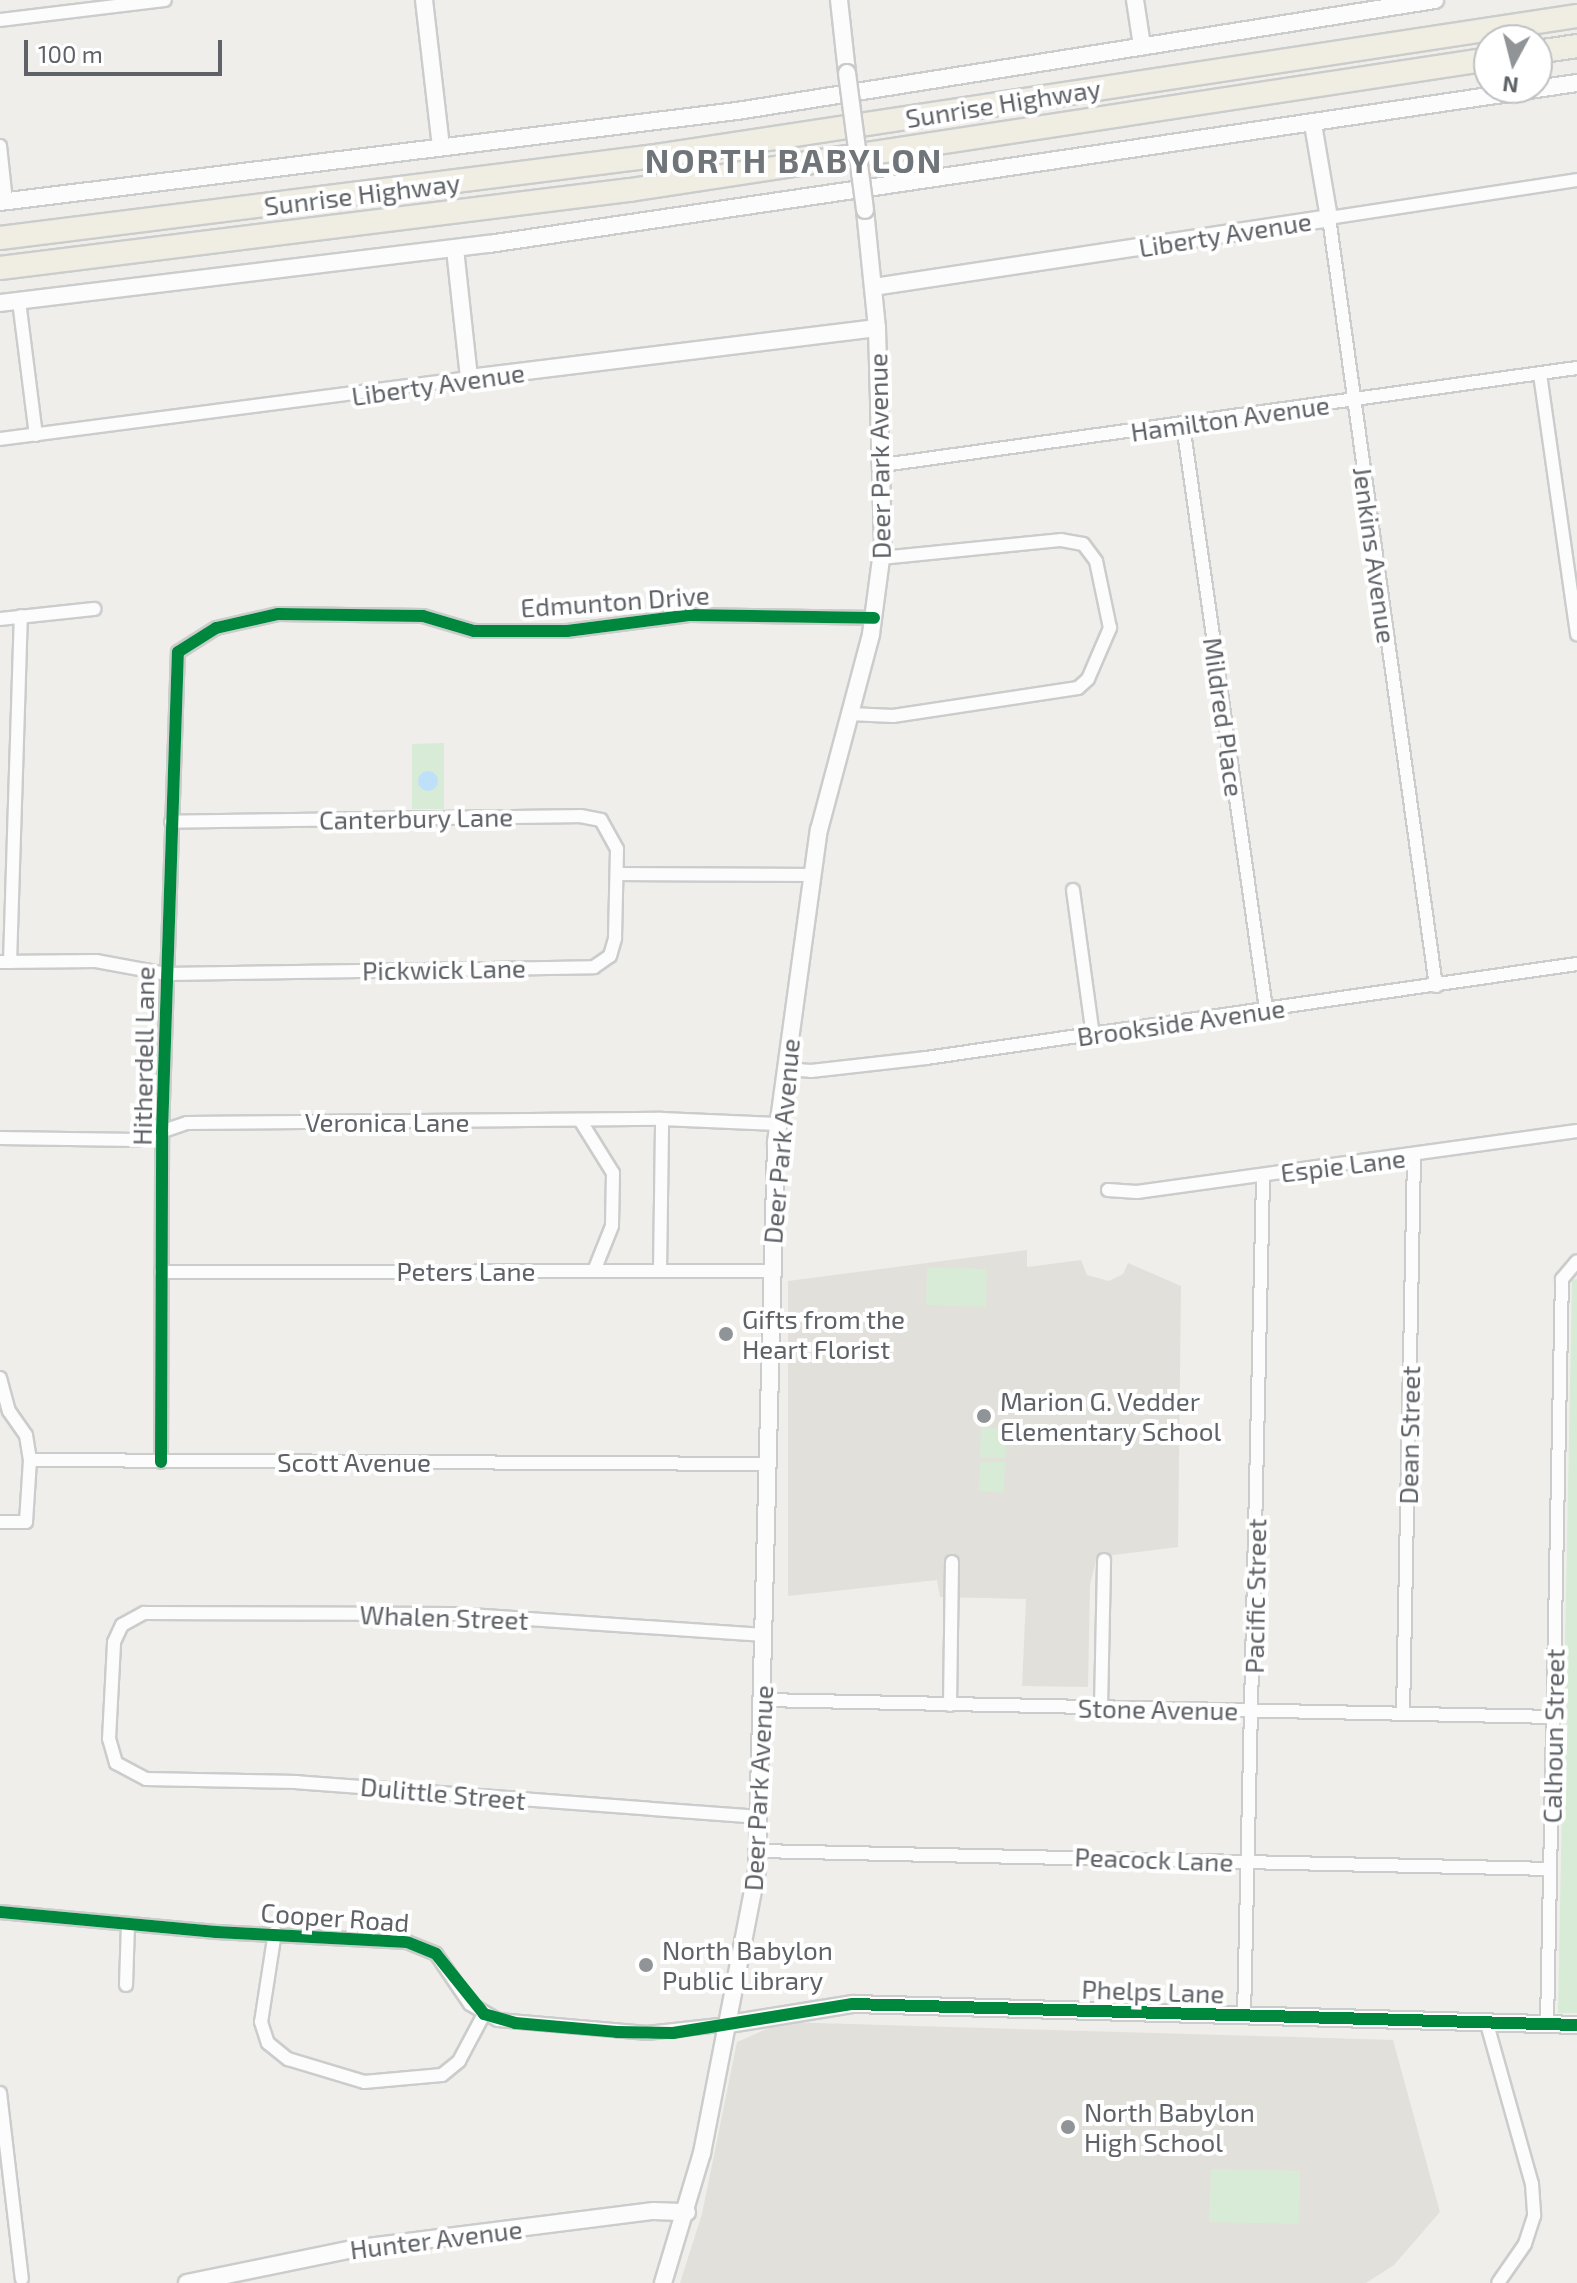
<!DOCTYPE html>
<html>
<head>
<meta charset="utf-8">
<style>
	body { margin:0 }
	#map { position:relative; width:1577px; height:2283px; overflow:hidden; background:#efeeea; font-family:"Exo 2",sans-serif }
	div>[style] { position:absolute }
	.education>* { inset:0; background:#e2e0da }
	.green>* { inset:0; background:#d8ebd6 }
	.water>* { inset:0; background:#bfe0f9 }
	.round { border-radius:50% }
	.roads { filter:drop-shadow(2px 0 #cbcccc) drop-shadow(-2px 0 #cbcccc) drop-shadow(0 2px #cbcccc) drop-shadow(0 -2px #cbcccc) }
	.street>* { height:12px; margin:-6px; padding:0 6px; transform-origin:6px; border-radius:6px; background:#fdfcfc }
	.secondary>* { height:16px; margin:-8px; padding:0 8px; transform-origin:8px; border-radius:8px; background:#fdfcfc }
	.highway>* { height:22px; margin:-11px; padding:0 11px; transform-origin:11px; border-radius:11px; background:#f0ede3 }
	.bridges { filter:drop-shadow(2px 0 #cacacb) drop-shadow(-2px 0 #cacacb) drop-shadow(0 2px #cacacb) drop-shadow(0 -2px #cacacb) }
	.secondary-bridge>* { height:16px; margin:-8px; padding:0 8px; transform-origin:8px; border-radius:8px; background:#fdfcfc }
	.cycleway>* { height:12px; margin:-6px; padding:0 6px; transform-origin:6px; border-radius:6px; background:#00873e }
	.dots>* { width:22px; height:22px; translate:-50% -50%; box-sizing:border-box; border:4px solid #fff; border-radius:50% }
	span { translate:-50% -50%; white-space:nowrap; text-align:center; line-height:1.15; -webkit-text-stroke:8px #fff; paint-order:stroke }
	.street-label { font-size:26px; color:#5f6368 }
	.poi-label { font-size:26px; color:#5f6368 }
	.left { translate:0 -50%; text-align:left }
	.district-label { font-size:34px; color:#70757a; font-weight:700; letter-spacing:2px }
	.north { position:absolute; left:1473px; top:24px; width:80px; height:80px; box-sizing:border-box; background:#fff; border:2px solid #bfc1c3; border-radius:50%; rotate:187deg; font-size:22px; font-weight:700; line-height:32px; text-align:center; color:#5f6368 }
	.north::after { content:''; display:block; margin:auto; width:28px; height:36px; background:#919496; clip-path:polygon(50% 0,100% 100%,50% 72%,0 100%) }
	.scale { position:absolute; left:24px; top:40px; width:198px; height:36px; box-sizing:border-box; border:4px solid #5f6368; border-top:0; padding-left:10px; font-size:24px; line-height:28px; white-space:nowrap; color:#5f6368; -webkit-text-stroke:6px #fff; paint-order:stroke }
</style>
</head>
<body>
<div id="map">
	<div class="education">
		<i style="clip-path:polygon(1027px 1250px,1027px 1267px,1081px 1260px,1087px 1275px,1109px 1281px,1123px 1274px,1128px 1263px,1181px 1286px,1178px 1547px,1097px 1557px,1090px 1585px,1088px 1687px,1022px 1686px,1026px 1599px,940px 1597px,937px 1580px,788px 1596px,788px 1281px)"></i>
		<i style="clip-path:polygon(783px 2022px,1393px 2040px,1440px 2212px,1394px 2265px,1366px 2283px,680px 2283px,702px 2214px,737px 2042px)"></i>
	</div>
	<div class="green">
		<i style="clip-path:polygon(444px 743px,444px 809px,412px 809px,412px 744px)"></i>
		<i style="clip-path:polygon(927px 1267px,987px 1269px,986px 1307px,926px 1305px)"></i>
		<i style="clip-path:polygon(1577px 1279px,1577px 2013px,1558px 2013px,1572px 1280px)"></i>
		<i style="clip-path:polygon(981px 1428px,1005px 1428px,1005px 1458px,980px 1458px)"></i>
		<i style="clip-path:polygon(980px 1462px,1005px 1462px,1004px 1492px,979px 1491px)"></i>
		<i style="clip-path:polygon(1211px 2169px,1300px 2171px,1299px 2224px,1209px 2222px)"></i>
	</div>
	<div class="water">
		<i class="round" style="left:418px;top:771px;width:20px;height:20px"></i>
	</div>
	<div class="roads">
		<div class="street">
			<i style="left:0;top:20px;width:166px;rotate:-6.9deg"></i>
			<i style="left:0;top:146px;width:55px;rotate:83.8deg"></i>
			<i style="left:19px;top:301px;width:135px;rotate:82.8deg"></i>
			<i style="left:1540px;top:374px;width:263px;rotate:81.9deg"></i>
			<i style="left:1183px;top:425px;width:590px;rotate:81.91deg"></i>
			<i style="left:0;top:439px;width:473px;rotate:-7.4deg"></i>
			<i style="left:883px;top:465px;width:701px;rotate:-7.96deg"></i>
			<i style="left:0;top:619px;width:95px;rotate:-6.1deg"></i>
			<i style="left:850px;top:714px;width:43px;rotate:2.7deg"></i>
			<i style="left:893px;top:716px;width:187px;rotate:-8.6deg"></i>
			<i style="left:1078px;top:688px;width:13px;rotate:-42deg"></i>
			<i style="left:1088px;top:679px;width:56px;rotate:-66.7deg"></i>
			<i style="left:1110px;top:628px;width:68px;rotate:-101.8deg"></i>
			<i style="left:1096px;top:561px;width:21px;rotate:-127deg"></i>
			<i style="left:1083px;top:544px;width:22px;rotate:-170deg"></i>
			<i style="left:1061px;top:540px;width:180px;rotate:174.3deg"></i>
			<i style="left:619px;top:874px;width:193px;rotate:0.3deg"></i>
			<i style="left:1073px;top:890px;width:147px;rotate:82.2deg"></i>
			<i style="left:0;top:962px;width:96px;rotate:-0.6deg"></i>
			<i style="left:96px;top:961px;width:71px;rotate:10.5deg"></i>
			<i style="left:166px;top:974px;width:428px;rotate:-0.9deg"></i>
			<i style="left:594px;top:967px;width:19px;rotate:-35deg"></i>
			<i style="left:610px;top:956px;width:19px;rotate:-74deg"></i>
			<i style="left:615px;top:938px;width:89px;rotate:-88.7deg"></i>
			<i style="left:617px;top:849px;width:33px;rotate:-119deg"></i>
			<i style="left:601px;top:820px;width:21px;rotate:-169deg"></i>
			<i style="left:580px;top:816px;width:409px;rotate:179.2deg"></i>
			<i style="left:10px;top:962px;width:346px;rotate:-88.2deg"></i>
			<i style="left:1436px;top:986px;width:775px;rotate:-97.93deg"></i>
			<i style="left:1329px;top:218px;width:251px;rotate:-8.7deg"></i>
			<i style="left:784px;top:1069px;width:27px;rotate:4deg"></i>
			<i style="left:811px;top:1071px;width:116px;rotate:-6.4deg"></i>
			<i style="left:926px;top:1058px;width:658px;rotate:-8.22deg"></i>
			<i style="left:580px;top:1120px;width:62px;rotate:58.1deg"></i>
			<i style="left:613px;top:1173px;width:53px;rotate:91.1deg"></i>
			<i style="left:612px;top:1226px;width:48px;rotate:111.8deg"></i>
			<i style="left:0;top:1138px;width:137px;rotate:0.8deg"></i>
			<i style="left:137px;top:1140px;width:53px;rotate:-18.8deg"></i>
			<i style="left:187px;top:1123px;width:475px;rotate:-0.5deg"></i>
			<i style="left:662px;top:1119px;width:115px;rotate:2.5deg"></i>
			<i style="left:1108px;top:1190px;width:29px;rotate:4deg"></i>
			<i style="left:1137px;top:1192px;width:444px;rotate:-7.9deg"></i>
			<i style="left:660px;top:1271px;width:152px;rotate:-89.2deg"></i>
			<i style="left:161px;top:1272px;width:610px;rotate:-0.09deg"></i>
			<i style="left:0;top:1378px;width:34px;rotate:75deg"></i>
			<i style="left:9px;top:1411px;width:29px;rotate:55deg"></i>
			<i style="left:26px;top:1435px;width:25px;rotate:81deg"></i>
			<i style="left:30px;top:1460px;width:62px;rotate:93.7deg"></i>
			<i style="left:26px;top:1522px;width:26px;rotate:180deg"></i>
			<i style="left:30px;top:1460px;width:737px;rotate:0.31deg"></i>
			<i style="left:161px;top:1462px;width:330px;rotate:-89.8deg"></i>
			<i style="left:162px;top:1132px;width:480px;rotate:-88.1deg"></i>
			<i style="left:178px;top:652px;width:45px;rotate:-32.3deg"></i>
			<i style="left:216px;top:628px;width:64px;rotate:-12.7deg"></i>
			<i style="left:278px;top:614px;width:145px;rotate:0.8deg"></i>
			<i style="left:423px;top:616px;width:53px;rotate:16.4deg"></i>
			<i style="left:474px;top:631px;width:93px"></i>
			<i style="left:567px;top:631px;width:125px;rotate:-7.4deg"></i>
			<i style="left:691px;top:615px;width:183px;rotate:0.9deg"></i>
			<i style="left:763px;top:1700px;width:790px;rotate:1.23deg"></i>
			<i style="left:950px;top:1705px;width:143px;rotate:-89.2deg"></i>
			<i style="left:1101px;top:1707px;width:147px;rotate:-88.8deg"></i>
			<i style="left:1403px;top:1714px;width:558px;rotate:-88.87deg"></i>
			<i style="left:760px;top:1817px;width:464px;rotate:-175.7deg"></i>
			<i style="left:297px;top:1782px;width:151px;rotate:-178.9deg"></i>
			<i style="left:146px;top:1779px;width:34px;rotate:-152deg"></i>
			<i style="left:116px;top:1763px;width:25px;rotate:-106deg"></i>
			<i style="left:109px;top:1739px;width:97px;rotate:-87deg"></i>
			<i style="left:114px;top:1642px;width:19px;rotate:-65deg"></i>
			<i style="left:122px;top:1625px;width:25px;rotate:-29deg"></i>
			<i style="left:144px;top:1613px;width:311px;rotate:0.2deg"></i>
			<i style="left:455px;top:1614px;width:310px;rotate:3.9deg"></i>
			<i style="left:759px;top:1851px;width:791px;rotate:1.3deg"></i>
			<i style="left:0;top:1912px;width:217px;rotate:5.3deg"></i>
			<i style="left:216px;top:1932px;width:191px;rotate:3deg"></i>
			<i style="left:407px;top:1942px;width:31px;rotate:22deg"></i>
			<i style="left:436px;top:1954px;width:60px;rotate:55.8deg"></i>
			<i style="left:470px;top:2004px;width:32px;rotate:30deg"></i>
			<i style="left:498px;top:2020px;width:150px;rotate:5deg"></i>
			<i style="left:647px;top:2033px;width:82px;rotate:-6.3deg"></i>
			<i style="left:275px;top:1932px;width:91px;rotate:98.8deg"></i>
			<i style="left:261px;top:2022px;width:22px;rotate:72deg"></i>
			<i style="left:268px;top:2043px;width:26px;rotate:39deg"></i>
			<i style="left:288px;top:2059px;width:79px;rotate:16.8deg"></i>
			<i style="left:364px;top:2082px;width:78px;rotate:-5.1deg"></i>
			<i style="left:442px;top:2075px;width:22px;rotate:-39deg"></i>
			<i style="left:459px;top:2061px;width:53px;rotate:-62deg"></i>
			<i style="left:126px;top:1985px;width:61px;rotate:-88.1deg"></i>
			<i style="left:1244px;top:2016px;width:840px;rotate:-88.7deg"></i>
			<i style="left:1487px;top:2024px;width:166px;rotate:74.3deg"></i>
			<i style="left:1532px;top:2184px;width:32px;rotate:86deg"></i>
			<i style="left:1534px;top:2216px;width:29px;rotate:108deg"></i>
			<i style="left:1525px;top:2244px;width:47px;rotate:124.7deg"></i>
			<i style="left:1547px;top:2024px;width:745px;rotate:-88.85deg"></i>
			<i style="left:1562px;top:1279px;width:23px;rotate:-50deg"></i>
			<i style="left:0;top:2093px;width:187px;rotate:83.3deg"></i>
		</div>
		<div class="secondary">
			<i style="left:424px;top:0;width:147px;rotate:83.4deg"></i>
			<i style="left:839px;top:0;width:73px;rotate:83.7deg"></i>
			<i style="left:1135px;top:0;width:47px;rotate:81.3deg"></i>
			<i style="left:0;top:202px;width:743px;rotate:-7.04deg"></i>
			<i style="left:737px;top:111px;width:707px;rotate:-9.04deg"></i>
			<i style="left:455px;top:249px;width:130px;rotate:83.8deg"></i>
			<i style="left:469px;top:378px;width:411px;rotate:-7deg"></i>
			<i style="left:874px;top:287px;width:460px;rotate:-8.6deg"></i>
			<i style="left:1329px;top:218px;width:95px;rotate:-99.7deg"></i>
			<i style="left:0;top:303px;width:493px;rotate:-6.9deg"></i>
			<i style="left:489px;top:244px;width:1100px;rotate:-8.42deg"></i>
			<i style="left:729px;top:2024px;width:126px;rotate:-9.2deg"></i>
			<i style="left:853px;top:2004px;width:724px;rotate:1.66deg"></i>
			<i style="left:187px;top:2283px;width:168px;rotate:-11.6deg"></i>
			<i style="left:352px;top:2249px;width:304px;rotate:-7.2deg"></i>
			<i style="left:654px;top:2211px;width:33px;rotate:2deg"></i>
			<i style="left:663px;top:2283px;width:136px;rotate:-73.3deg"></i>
			<i style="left:702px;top:2153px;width:289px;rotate:-79deg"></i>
			<i style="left:757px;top:1869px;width:727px;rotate:-88.5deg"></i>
			<i style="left:776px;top:1142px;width:315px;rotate:-82.2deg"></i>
			<i style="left:819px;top:830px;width:203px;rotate:-75.1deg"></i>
			<i style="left:871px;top:634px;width:91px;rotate:-82.4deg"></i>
			<i style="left:883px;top:544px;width:216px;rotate:-91.6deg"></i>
			<i style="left:877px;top:328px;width:119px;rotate:-95.8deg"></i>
		</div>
		<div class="highway">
			<i style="left:1537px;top:52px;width:40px;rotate:-8.5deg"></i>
			<i style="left:0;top:238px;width:661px;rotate:-7.13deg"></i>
			<i style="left:656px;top:156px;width:932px;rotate:-8.64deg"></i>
			<i style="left:0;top:268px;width:635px;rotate:-7.06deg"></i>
			<i style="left:630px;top:190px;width:869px;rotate:-8.67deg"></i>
		</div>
	</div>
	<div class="bridges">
		<div class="secondary-bridge">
			<i style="left:847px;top:73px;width:138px;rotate:82.5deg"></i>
		</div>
	</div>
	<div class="cycleway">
		<i style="left:161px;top:1462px;width:330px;rotate:-89.8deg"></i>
		<i style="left:162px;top:1132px;width:480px;rotate:-88.1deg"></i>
		<i style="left:178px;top:652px;width:45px;rotate:-32.3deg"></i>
		<i style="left:216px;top:628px;width:64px;rotate:-12.7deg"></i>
		<i style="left:278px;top:614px;width:145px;rotate:0.8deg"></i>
		<i style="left:423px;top:616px;width:53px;rotate:16.4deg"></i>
		<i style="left:474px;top:631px;width:93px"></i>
		<i style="left:567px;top:631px;width:125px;rotate:-7.4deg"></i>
		<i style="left:691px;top:615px;width:183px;rotate:0.9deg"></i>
		<i style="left:0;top:1912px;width:217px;rotate:5.3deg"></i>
		<i style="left:216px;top:1932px;width:191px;rotate:3deg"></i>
		<i style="left:407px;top:1942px;width:31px;rotate:22deg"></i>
		<i style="left:436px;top:1954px;width:77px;rotate:51.3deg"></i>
		<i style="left:484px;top:2014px;width:32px;rotate:16deg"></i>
		<i style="left:515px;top:2023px;width:102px;rotate:5deg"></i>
		<i style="left:617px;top:2032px;width:56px;rotate:1deg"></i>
		<i style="left:673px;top:2033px;width:182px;rotate:-9.2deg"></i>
		<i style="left:853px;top:2004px;width:724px;rotate:1.66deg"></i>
	</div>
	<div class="dots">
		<i style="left:726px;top:1334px;background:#919496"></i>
		<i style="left:984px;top:1416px;background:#919496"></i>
		<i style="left:646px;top:1965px;background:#919496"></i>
		<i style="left:1068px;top:2127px;background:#919496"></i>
	</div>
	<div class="street-label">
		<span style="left:1003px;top:103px;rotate:-9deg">Sunrise Highway</span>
		<span style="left:362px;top:194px;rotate:-7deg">Sunrise Highway</span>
		<span style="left:1225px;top:234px;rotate:-9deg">Liberty Avenue</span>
		<span style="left:438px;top:384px;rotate:-8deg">Liberty Avenue</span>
		<span style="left:1230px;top:418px;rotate:-8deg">Hamilton Avenue</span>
		<span style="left:879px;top:456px;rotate:-91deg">Deer Park Avenue</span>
		<span style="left:1375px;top:555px;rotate:82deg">Jenkins Avenue</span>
		<span style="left:615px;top:601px;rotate:-4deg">Edmunton Drive</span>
		<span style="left:1224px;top:717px;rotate:82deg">Mildred Place</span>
		<span style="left:416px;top:818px;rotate:-1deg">Canterbury Lane</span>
		<span style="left:444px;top:969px;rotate:-1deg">Pickwick Lane</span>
		<span style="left:1181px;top:1022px;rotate:-8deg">Brookside Avenue</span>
		<span style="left:143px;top:1056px;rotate:-89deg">Hitherdell Lane</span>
		<span style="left:387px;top:1122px">Veronica Lane</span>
		<span style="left:781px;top:1141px;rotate:-85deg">Deer Park Avenue</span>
		<span style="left:1343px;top:1165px;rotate:-7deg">Espie Lane</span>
		<span style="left:466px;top:1271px">Peters Lane</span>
		<span style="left:1409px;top:1435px;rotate:-89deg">Dean Street</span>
		<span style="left:354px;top:1462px">Scott Avenue</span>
		<span style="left:1255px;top:1596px;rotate:-89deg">Pacific Street</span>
		<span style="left:444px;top:1617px;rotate:2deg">Whalen Street</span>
		<span style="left:1158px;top:1709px;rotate:1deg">Stone Avenue</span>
		<span style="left:1553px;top:1736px;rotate:-89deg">Calhoun Street</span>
		<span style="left:758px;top:1788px;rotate:-87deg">Deer Park Avenue</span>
		<span style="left:443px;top:1793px;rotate:5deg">Dulittle Street</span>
		<span style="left:1154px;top:1859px;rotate:2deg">Peacock Lane</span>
		<span style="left:335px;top:1917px;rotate:4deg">Cooper Road</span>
		<span style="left:1153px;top:1991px;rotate:2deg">Phelps Lane</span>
		<span style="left:436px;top:2239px;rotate:-7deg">Hunter Avenue</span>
	</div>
	<div class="poi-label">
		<span class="left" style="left:742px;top:1334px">Gifts from the<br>Heart Florist</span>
		<span class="left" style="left:1000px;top:1416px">Marion G. Vedder<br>Elementary School</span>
		<span class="left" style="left:662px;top:1965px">North Babylon<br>Public Library</span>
		<span class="left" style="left:1084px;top:2127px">North Babylon<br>High School</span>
	</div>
	<div class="district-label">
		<span style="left:794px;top:160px">NORTH BABYLON</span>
	</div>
	<div class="north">N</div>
	<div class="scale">100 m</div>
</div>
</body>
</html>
